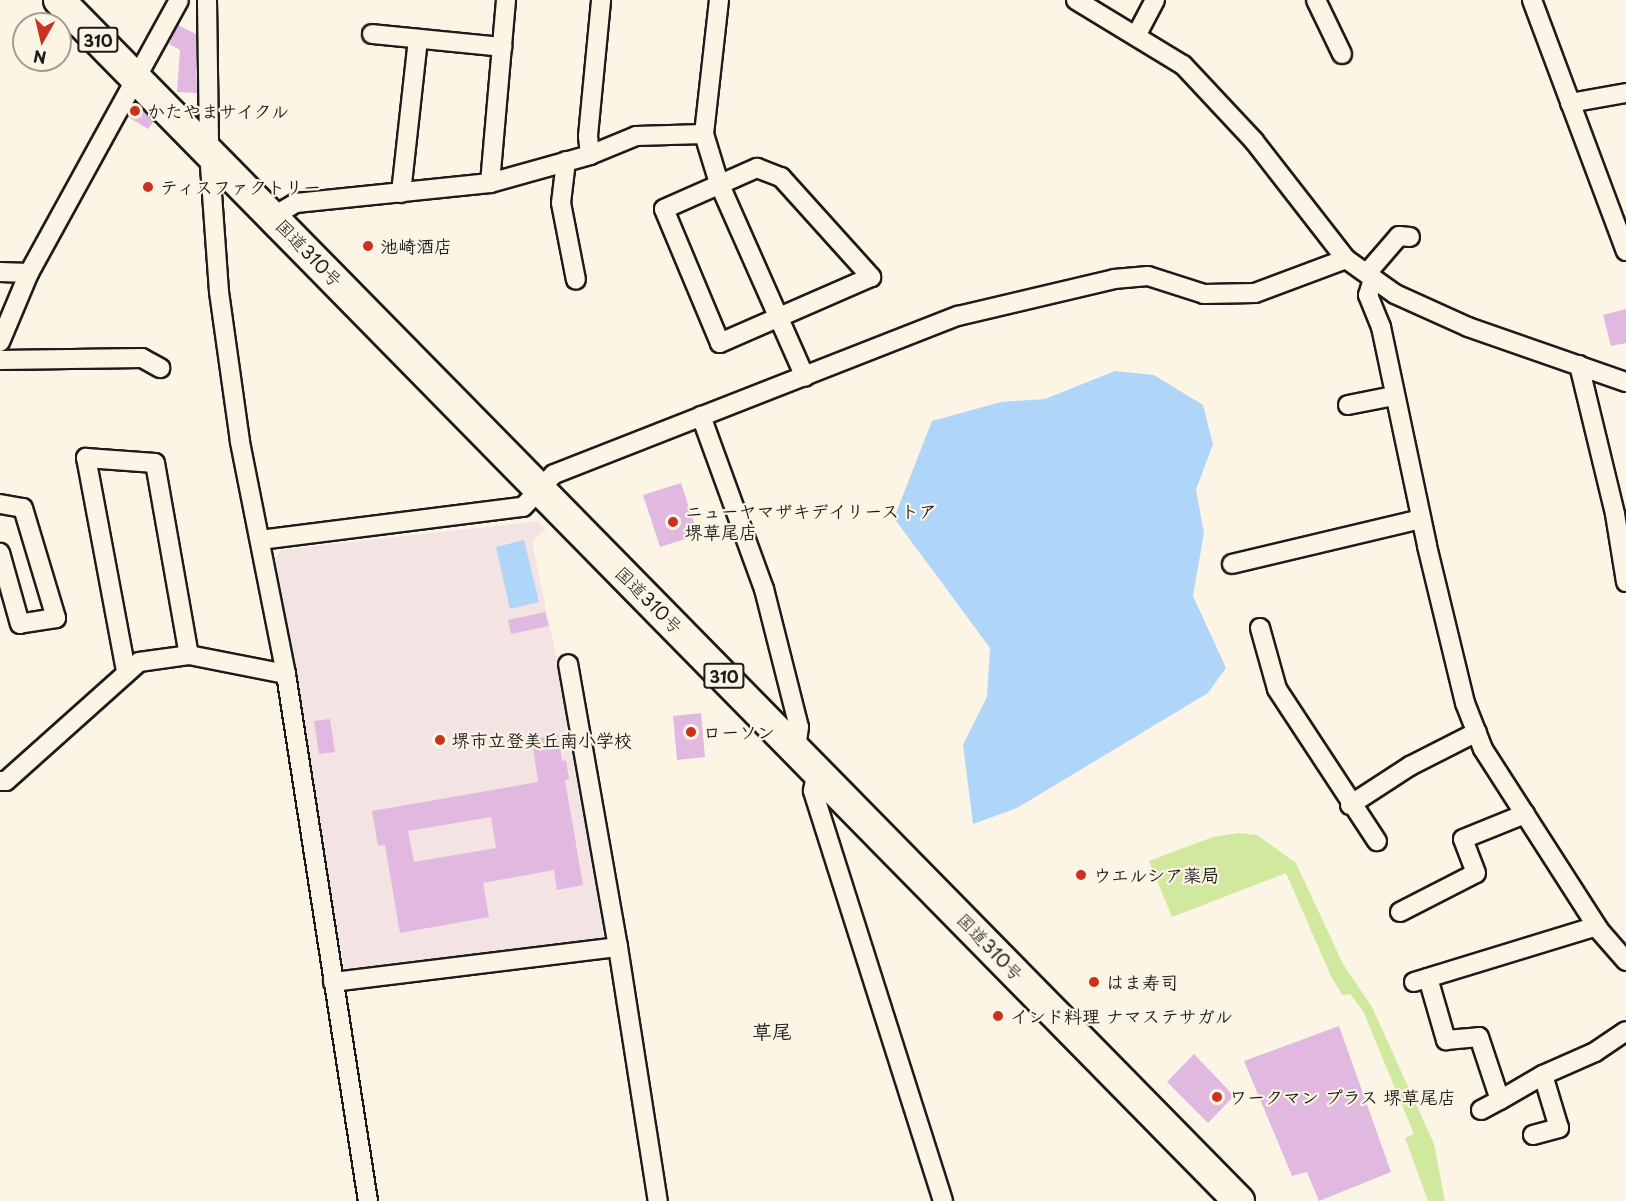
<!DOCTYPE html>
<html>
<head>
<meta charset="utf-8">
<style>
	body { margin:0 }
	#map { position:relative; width:1626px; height:1201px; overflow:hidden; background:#fcf5e5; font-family:"Playpen Sans","Klee One",sans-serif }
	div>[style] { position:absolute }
	.built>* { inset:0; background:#f4e3e3 }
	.green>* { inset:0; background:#d0e99f }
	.water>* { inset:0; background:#afd6f9 }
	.building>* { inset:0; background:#e1b8df }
	.roads { filter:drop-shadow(2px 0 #1c1c1c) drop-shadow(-2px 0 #1c1c1c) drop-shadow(0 2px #1c1c1c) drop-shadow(0 -2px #1c1c1c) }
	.minor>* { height:18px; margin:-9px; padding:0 9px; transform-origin:9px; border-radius:9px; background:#fcf5e5 }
	.trunk>* { height:30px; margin:-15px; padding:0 15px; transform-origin:15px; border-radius:15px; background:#fcf5e5 }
	.dots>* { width:16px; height:16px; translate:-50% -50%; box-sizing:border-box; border:3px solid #fcf5e5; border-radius:50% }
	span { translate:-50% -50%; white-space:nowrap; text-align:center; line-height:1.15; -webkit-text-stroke:4.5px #fcf5e5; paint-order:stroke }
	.shield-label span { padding:2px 4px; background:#fcf5e5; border:2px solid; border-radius:4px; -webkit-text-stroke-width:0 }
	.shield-label { font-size:16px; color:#1c1c1c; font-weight:700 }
	.poi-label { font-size:18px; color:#1c1c1c; font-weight:700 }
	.left { translate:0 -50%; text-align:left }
	.street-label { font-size:18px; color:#1c1c1c }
	.neighbourhood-label { font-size:20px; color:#1c1c1c; font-weight:700 }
	.north { position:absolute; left:12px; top:12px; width:60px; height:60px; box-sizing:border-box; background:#fcf5e5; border:2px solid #a29e95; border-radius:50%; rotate:188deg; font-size:16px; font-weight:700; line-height:24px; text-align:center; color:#1c1c1c }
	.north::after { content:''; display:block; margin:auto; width:21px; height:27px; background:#c8321e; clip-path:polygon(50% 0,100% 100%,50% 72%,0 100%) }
</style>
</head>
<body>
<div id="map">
	<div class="built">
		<i style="clip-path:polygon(538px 521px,546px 529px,532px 542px,570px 723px,606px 934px,598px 941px,353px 972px,344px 967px,275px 558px,281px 550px)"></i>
	</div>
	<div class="green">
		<i style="clip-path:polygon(1239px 833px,1257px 835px,1296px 863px,1343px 964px,1372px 1007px,1434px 1144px,1445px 1201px,1428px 1201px,1405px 1138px,1414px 1134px,1363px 1011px,1350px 994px,1342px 995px,1331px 976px,1286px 873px,1172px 917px,1149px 861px,1213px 837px)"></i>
	</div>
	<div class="water">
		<i style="clip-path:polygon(1115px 371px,1154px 375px,1203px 405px,1213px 444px,1196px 490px,1204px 533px,1193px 596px,1226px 668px,1208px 693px,1017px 808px,973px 824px,963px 745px,987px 697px,990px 648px,894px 518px,932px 421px,1001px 402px,1045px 399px)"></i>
		<i style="clip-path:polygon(524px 540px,539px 602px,510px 609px,496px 547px)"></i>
	</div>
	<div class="building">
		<i style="clip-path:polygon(178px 25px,196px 34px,197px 93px,177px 92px,180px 50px,169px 44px)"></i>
		<i style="clip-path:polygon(136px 102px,154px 121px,148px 129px,128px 117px)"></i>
		<i style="clip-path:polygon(1626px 309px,1626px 343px,1611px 346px,1603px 315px)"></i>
		<i style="clip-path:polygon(681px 483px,698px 535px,660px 547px,643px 495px)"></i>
		<i style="clip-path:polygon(545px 612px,549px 626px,511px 634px,508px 620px)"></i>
		<i style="clip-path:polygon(701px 713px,705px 757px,677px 760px,673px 716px)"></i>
		<i style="clip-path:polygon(330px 719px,335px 752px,319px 754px,314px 721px)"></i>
		<i style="clip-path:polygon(evenodd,558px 735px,562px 761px,566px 760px,569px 779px,565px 780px,583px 885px,557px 890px,554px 870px,483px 883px,489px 917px,400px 933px,385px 845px,378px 846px,372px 811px,538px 782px,532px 739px,558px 735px,491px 817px,496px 848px,414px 862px,408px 831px,491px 817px)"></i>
		<i style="clip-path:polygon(1339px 1026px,1391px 1172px,1319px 1201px,1307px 1172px,1292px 1176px,1244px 1061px)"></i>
		<i style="clip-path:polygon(1194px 1054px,1234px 1096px,1208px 1123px,1167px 1082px)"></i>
	</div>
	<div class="roads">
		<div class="minor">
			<i style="left:207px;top:0;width:152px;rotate:89.2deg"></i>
			<i style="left:209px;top:152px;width:140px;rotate:85.9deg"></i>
			<i style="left:219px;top:292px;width:151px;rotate:82deg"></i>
			<i style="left:240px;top:442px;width:237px;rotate:78.8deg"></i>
			<i style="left:286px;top:674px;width:533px;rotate:81.16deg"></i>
			<i style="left:719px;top:0;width:135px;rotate:96.4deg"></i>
			<i style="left:704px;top:134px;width:51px;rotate:73deg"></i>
			<i style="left:719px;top:183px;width:212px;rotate:66.1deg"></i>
			<i style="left:1076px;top:0;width:125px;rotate:31.3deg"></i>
			<i style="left:1183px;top:65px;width:104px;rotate:46.9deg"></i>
			<i style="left:1254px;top:141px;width:150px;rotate:52.1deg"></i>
			<i style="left:1346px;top:259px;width:60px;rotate:35.5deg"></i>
			<i style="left:1395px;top:294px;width:80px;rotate:24.3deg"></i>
			<i style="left:1468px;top:327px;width:167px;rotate:19.2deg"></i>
			<i style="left:1316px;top:0;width:60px;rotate:64.3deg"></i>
			<i style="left:1532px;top:0;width:268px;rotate:69.5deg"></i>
			<i style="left:372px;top:34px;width:131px;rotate:5.7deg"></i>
			<i style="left:1136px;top:36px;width:41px;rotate:-62.2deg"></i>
			<i style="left:1570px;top:103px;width:57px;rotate:-10.1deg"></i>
			<i style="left:590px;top:155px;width:19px;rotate:-96deg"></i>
			<i style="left:588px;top:136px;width:137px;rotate:-84.5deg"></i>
			<i style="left:566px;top:161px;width:42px;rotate:96.8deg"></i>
			<i style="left:561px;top:203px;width:78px;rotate:79deg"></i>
			<i style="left:757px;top:168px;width:26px;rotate:21deg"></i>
			<i style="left:781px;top:177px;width:135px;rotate:48deg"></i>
			<i style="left:871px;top:277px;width:165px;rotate:156.4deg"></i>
			<i style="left:720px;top:343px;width:145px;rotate:-112.7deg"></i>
			<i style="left:664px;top:209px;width:102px;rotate:-23.8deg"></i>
			<i style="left:490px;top:183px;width:184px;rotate:-85deg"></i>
			<i style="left:401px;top:193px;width:155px;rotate:-83.7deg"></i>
			<i style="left:274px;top:216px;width:26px;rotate:-31deg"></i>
			<i style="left:296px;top:203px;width:195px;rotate:-5.9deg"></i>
			<i style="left:490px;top:183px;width:104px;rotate:-15.6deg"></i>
			<i style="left:590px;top:155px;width:50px;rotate:-22.4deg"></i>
			<i style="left:636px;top:136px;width:68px;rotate:-1.7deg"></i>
			<i style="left:0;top:272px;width:29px;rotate:2deg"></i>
			<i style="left:1367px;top:273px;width:49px;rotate:-49.1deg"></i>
			<i style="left:1399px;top:236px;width:11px;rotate:5deg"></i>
			<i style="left:1373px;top:279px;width:17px;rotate:107deg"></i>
			<i style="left:1368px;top:295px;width:35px;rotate:68deg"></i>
			<i style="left:1381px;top:327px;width:224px;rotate:78.1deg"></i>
			<i style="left:1427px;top:546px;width:162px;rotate:76.4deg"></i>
			<i style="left:1465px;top:703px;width:49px;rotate:68.6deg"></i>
			<i style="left:1483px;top:749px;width:215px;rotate:57.3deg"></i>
			<i style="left:1599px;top:930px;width:41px;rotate:48.9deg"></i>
			<i style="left:0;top:342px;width:75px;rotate:-67.2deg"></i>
			<i style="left:29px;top:273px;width:311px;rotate:-61.2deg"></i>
			<i style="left:0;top:360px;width:142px;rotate:-0.8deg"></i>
			<i style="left:142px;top:358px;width:21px;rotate:29deg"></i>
			<i style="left:1579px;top:365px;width:153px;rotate:76.4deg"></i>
			<i style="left:1615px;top:514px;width:69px;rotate:80.8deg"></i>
			<i style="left:1348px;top:405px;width:47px;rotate:-11.1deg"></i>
			<i style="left:701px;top:416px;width:184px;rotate:70deg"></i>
			<i style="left:764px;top:589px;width:142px;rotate:75.8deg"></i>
			<i style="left:799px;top:727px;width:22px;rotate:98deg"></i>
			<i style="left:0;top:504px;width:23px;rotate:10deg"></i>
			<i style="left:23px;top:508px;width:115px;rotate:73.3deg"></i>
			<i style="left:56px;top:618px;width:36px;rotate:171deg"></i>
			<i style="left:20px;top:624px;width:74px;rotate:-105.7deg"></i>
			<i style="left:260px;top:540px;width:265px;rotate:-7.2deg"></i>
			<i style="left:523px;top:507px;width:45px;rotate:-46.8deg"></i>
			<i style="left:554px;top:474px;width:434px;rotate:-21.4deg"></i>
			<i style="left:958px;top:316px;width:160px;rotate:-13.3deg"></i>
			<i style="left:1114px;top:279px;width:34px;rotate:-5deg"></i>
			<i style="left:1148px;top:276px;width:59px;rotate:17.8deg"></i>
			<i style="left:1204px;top:294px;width:51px;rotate:-1.1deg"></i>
			<i style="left:1255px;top:293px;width:97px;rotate:-20.5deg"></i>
			<i style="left:1232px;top:564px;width:194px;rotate:-13.4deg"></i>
			<i style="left:1260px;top:628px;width:63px;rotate:74.4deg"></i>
			<i style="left:1277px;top:689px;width:182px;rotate:56.7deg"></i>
			<i style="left:126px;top:671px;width:217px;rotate:-100.6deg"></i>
			<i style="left:86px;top:458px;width:69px;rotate:4.1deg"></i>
			<i style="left:155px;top:463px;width:195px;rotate:80deg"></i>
			<i style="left:817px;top:770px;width:21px;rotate:101deg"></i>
			<i style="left:813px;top:791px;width:430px;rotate:72.4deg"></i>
			<i style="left:0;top:781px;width:6px"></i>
			<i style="left:6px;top:781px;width:178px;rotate:-41.8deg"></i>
			<i style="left:139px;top:662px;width:50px;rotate:-8deg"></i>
			<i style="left:189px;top:655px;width:99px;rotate:11.1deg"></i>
			<i style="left:1350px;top:805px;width:72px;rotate:-33deg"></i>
			<i style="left:1410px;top:766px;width:75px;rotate:-26.9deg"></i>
			<i style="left:1400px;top:912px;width:85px;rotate:-27.2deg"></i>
			<i style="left:1476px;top:873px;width:36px;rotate:-111deg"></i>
			<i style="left:1463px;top:839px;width:67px;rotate:-22deg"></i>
			<i style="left:618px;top:947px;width:257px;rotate:81.1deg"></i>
			<i style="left:1428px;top:978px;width:65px;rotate:73.8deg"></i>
			<i style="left:1446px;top:1040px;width:33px;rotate:-5deg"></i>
			<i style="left:1479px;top:1037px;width:66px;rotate:71.6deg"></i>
			<i style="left:1500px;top:1100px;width:50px;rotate:-30.2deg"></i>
			<i style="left:1543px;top:1075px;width:57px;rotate:-23.9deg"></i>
			<i style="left:1595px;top:1052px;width:37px;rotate:-34deg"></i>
			<i style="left:333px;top:982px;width:287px;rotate:-7deg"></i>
			<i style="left:618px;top:947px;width:287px;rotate:-100deg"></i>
			<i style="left:1414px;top:982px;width:191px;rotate:-17deg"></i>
			<i style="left:1481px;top:1110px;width:21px;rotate:-28deg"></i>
			<i style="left:1533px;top:1135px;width:27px;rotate:-15deg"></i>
			<i style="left:1559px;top:1128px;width:55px;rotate:-106.8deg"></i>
		</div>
		<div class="trunk">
			<i style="left:59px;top:0;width:1684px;rotate:45.51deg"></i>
		</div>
	</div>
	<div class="dots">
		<i style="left:135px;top:111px;background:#c8321e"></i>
		<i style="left:148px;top:187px;background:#c8321e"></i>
		<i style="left:368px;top:246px;background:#c8321e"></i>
		<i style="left:673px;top:522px;background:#c8321e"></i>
		<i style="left:691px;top:732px;background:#c8321e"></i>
		<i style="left:440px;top:740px;background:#c8321e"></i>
		<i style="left:1081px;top:875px;background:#c8321e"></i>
		<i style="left:1094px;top:982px;background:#c8321e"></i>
		<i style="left:998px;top:1016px;background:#c8321e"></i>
		<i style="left:1217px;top:1097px;background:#c8321e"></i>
	</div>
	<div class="shield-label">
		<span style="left:98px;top:40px">310</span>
		<span style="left:724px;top:676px">310</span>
	</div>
	<div class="poi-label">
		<span class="left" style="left:147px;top:111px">かたやまサイクル</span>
		<span class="left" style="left:160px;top:187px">ティスファクトリー</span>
		<span class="left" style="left:380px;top:246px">池崎酒店</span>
		<span class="left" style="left:685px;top:522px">ニューヤマザキデイリーストア<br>堺草尾店</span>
		<span class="left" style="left:703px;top:732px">ローソン</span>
		<span class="left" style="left:452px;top:740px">堺市立登美丘南小学校</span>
		<span class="left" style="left:1093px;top:875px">ウエルシア薬局</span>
		<span class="left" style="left:1106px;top:982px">はま寿司</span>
		<span class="left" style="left:1010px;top:1016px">インド料理 ナマステサガル</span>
		<span class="left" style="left:1229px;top:1097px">ワークマン プラス 堺草尾店</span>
	</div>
	<div class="street-label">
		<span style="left:309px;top:253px;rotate:46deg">国道310号</span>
		<span style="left:649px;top:600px;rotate:45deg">国道310号</span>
		<span style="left:990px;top:947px;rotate:46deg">国道310号</span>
	</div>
	<div class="neighbourhood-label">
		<span style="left:772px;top:1031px">草尾</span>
	</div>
	<div class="north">N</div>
</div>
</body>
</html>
